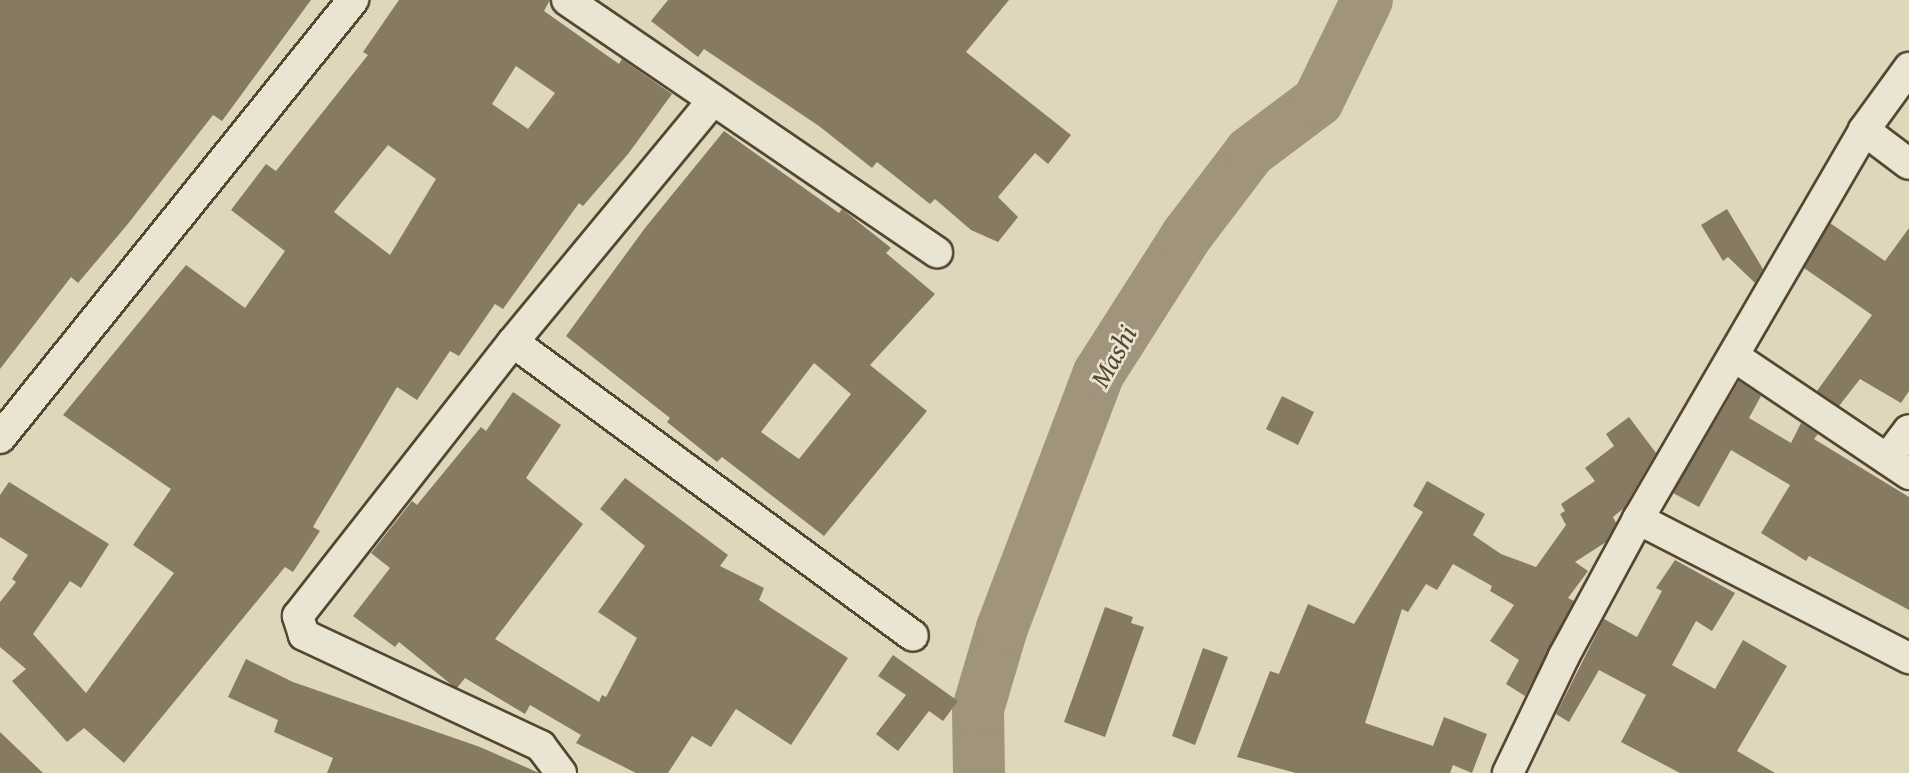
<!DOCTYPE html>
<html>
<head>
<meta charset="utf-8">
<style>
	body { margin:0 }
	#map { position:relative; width:1909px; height:773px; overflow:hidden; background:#dfd7bc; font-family:"Gentium Book Plus",serif }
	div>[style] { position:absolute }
	.river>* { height:52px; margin:-26px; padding:0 26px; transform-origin:26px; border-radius:26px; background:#a0957c }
	.building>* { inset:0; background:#867a62 }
	.roads { filter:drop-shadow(2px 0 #54462f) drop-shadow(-2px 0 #54462f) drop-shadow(0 2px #54462f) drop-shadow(0 -2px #54462f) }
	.minor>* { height:30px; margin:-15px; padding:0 15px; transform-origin:15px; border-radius:15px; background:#eae5d3 }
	span { translate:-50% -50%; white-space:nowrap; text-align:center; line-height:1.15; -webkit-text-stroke:5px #eae5d3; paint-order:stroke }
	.water-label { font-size:28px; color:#574832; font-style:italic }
</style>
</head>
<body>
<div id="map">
	<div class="river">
		<i style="left:979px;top:773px;width:64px;rotate:-90.9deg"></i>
		<i style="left:978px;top:709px;width:84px;rotate:-73.5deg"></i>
		<i style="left:1002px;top:628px;width:273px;rotate:-69.2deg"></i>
		<i style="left:1099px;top:373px;width:164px;rotate:-57.5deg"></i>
		<i style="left:1187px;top:235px;width:104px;rotate:-52.8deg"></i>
		<i style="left:1250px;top:152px;width:85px;rotate:-36.9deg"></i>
		<i style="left:1318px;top:101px;width:112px;rotate:-64.1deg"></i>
	</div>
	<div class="building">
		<i style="clip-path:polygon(0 0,311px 0,222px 121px,213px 115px,127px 225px,78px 283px,71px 277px,0 369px)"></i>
		<i style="clip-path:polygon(evenodd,399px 0,550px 0,544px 11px,619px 64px,622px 59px,672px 94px,628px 154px,583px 206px,579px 203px,503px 309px,495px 304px,459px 356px,450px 351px,417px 400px,397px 387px,317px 520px,313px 527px,320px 531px,293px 572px,285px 567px,124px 763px,84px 728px,67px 742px,12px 681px,26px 669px,0 647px,0 602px,16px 582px,12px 579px,28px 555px,0 537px,0 495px,9px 482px,109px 544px,81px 588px,70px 581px,33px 634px,86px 693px,174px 573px,133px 545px,171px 489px,63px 415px,186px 265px,245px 308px,285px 251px,231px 210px,266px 164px,276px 171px,368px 55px,363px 52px,399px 0,516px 66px,555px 93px,528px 129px,492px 104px,516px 66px,399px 0,388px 145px,436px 179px,390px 255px,334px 212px,388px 145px)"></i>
		<i style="clip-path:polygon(668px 0,1009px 0,966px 52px,1071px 135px,1048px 164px,1035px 153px,998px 197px,1018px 217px,998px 242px,971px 230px,935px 199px,930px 204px,877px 162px,872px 168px,819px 126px,704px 49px,698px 57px,651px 21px)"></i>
		<i style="clip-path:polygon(evenodd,724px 131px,839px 213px,842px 209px,891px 248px,886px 253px,935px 294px,870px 365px,927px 411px,824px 536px,722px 457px,717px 462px,667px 422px,670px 418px,566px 336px,645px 228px,724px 131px,814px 363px,851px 394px,799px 459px,761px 432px,814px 363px)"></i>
		<i style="clip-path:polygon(1727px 209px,1763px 269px,1755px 283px,1728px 257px,1723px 261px,1701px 225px)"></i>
		<i style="clip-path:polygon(1830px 223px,1885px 261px,1909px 228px,1909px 391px,1901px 403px,1860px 379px,1839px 406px,1817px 391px,1872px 315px,1804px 268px)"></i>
		<i style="clip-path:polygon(1739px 381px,1761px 396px,1749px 418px,1791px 443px,1801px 423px,1818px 434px,1814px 439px,1909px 497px,1909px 610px,1809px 556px,1806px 561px,1761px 533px,1790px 485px,1731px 450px,1699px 507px,1673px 493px)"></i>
		<i style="clip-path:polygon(513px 392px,561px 425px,526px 478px,583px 524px,495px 639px,599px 702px,602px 695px,606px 697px,637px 638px,598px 612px,645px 546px,600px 509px,625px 478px,728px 555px,720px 566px,764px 588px,759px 600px,848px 658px,791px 745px,736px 709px,711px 747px,692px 736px,668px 773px,636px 773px,576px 743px,581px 735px,530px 705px,525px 714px,465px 678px,457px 688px,453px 686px,399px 642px,395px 647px,353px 616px,390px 568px,371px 553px,412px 501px,417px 505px,481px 427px,486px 431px)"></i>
		<i style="clip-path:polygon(1282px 396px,1314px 412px,1298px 445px,1266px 429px)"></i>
		<i style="clip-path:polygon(1629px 417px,1656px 453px,1624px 508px,1613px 517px,1616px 523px,1606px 542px,1575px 562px,1588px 571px,1568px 598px,1574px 601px,1525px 696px,1506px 684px,1519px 660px,1490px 641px,1514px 605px,1490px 591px,1492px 586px,1453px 564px,1437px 590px,1426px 584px,1408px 612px,1402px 609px,1365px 723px,1433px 746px,1444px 717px,1487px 734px,1472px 773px,1453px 765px,1450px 773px,1296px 773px,1237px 757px,1270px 671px,1279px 674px,1308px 604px,1354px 624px,1423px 512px,1413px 506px,1427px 481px,1485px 514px,1473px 535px,1501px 554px,1536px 567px,1566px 525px,1560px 514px,1565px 511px,1561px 504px,1595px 481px,1585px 468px,1614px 446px,1606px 434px)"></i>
		<i style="clip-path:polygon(1675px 560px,1735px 593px,1712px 631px,1696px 621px,1672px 665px,1715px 689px,1743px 640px,1787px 666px,1737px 751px,1775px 773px,1680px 773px,1621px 742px,1646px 695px,1599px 670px,1569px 722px,1556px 714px,1604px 619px,1637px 637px,1662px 591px,1656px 588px)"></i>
		<i style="clip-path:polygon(1105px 607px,1133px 617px,1131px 623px,1144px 627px,1105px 737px,1064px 722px)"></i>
		<i style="clip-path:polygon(1203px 648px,1228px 657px,1195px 745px,1172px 736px)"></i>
		<i style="clip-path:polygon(893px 655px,958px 701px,943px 721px,929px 711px,898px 751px,876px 734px,906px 695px,878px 676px)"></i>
		<i style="clip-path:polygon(246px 659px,293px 682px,480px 747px,539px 773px,327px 773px,333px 758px,274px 732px,278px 720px,228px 697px)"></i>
		<i style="clip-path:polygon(0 732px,43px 773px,0 773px)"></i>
	</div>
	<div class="roads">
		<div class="minor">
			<i style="left:567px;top:0;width:448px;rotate:34.3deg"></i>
			<i style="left:1864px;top:130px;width:56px;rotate:37.1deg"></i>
			<i style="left:513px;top:342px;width:496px;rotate:36.3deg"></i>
			<i style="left:1735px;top:357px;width:210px;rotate:33.9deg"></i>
			<i style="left:0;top:438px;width:563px;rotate:-51.13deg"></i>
			<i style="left:1887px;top:459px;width:36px;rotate:-53deg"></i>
			<i style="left:1638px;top:519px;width:305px;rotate:27.2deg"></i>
			<i style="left:561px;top:773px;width:34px;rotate:-127deg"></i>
			<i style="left:541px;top:746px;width:262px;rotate:-154.9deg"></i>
			<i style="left:304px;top:635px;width:20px;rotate:-108deg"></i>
			<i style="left:298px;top:616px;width:348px;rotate:-51.9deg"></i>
			<i style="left:513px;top:342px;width:314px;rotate:-50.4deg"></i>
			<i style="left:1508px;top:773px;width:130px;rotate:-64.4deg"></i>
			<i style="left:1564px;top:656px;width:156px;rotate:-61.6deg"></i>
			<i style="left:1638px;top:519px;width:450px;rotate:-59.8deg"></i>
			<i style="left:1864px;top:130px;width:77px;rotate:-54deg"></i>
		</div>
	</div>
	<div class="water-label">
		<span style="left:1113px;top:356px;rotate:-61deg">Mashi</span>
	</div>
</div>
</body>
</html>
